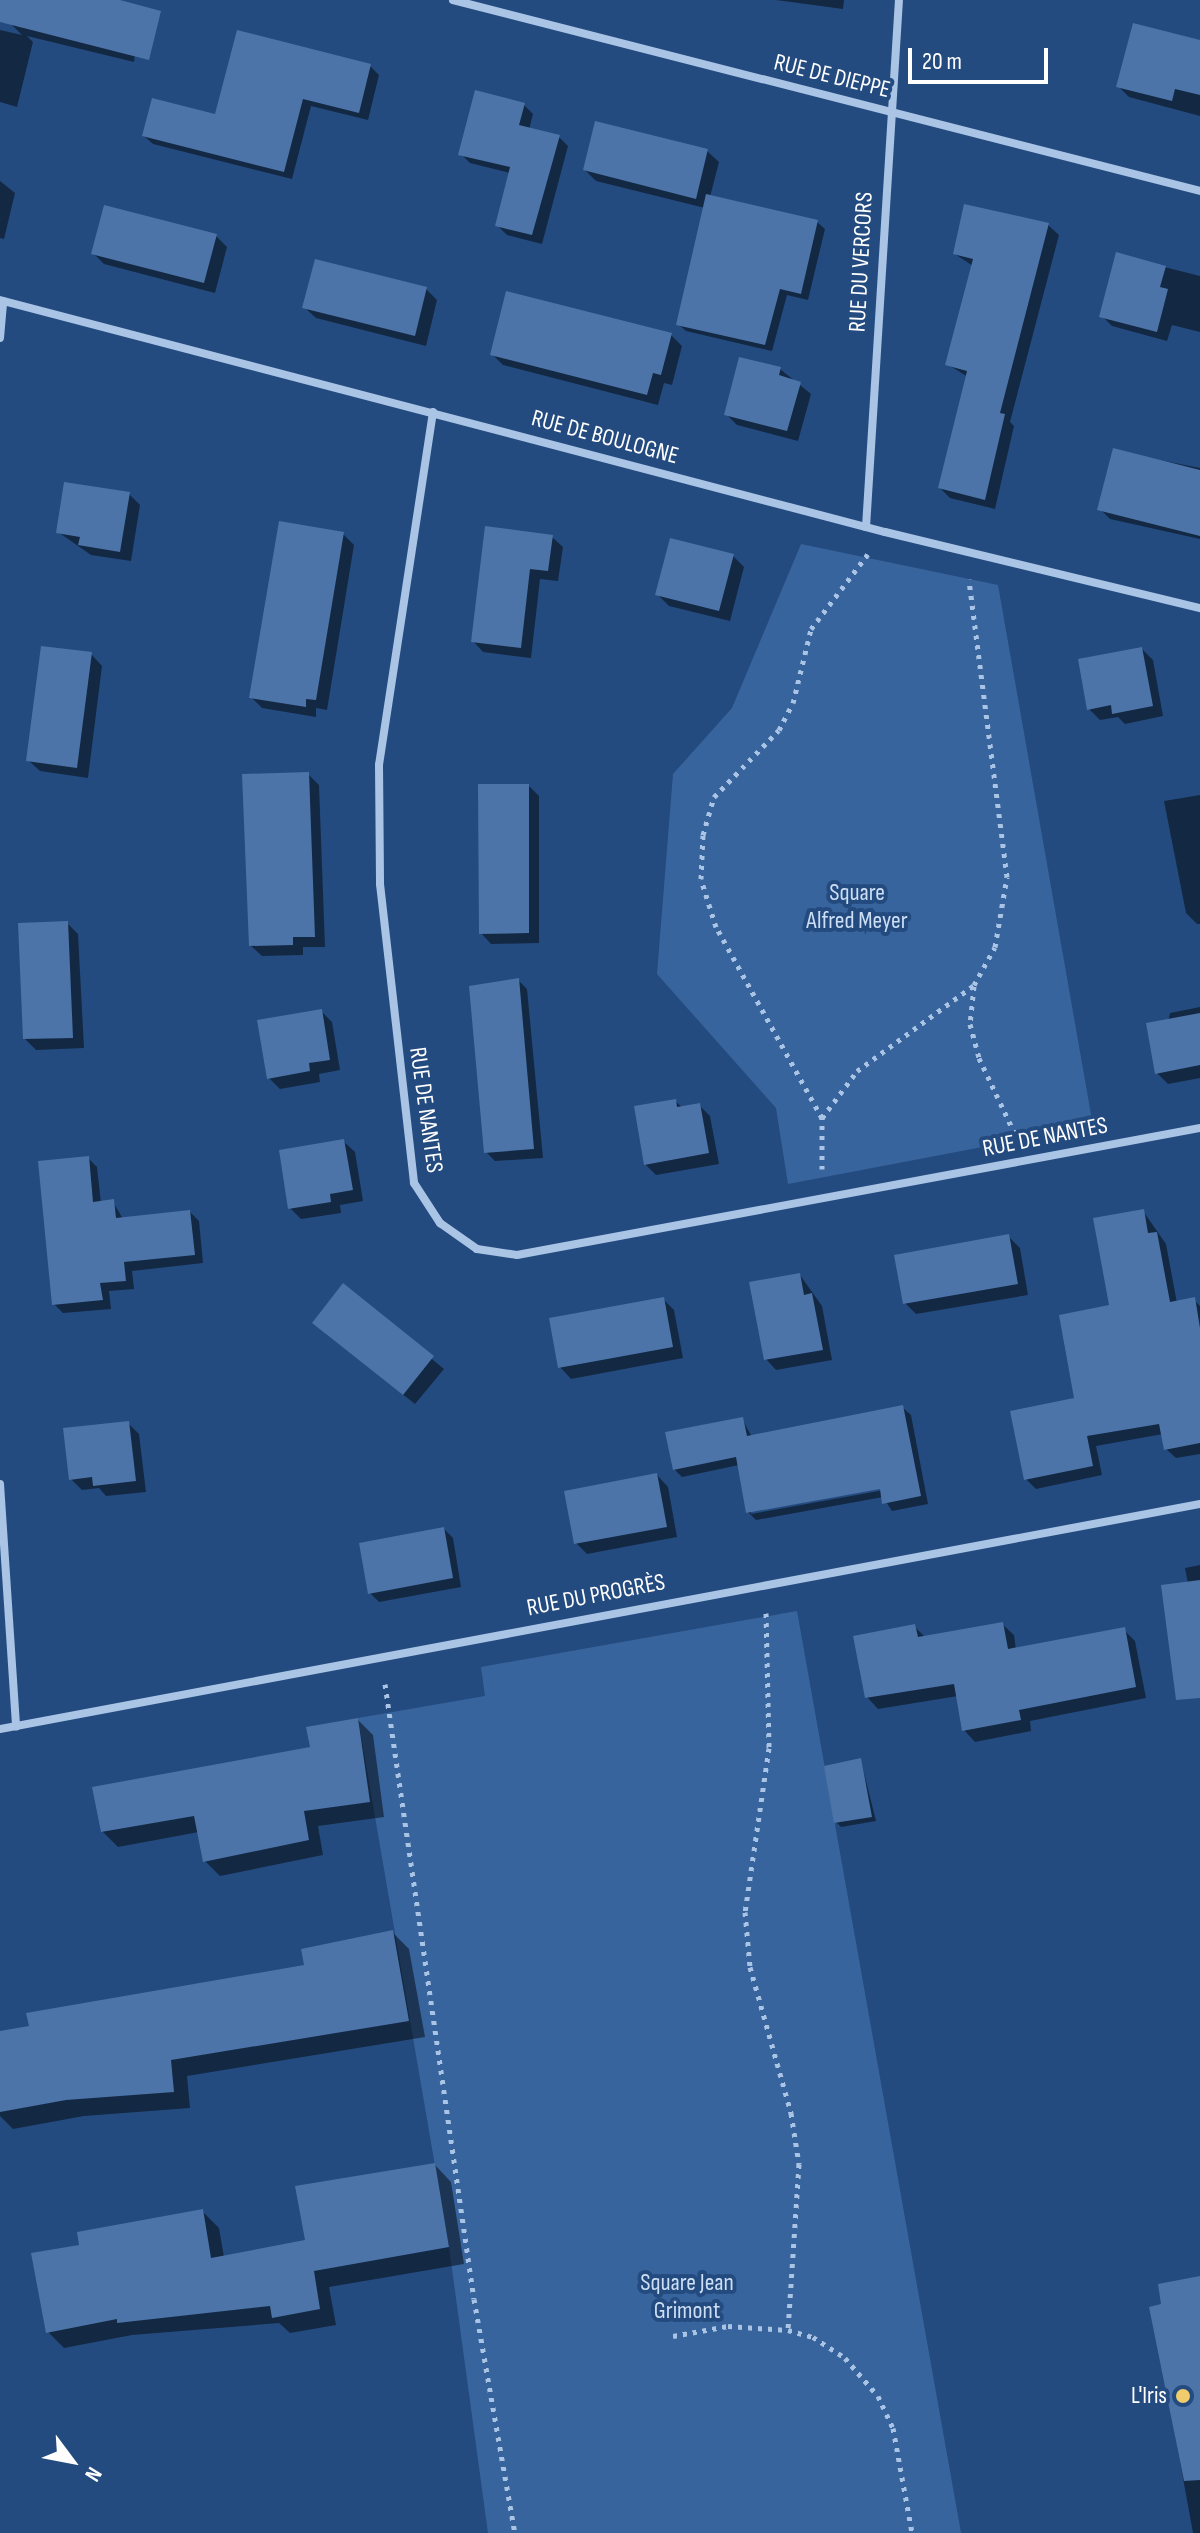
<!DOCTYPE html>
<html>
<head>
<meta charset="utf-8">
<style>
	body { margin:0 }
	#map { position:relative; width:1200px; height:2533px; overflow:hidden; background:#244b7f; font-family:"Sofia Sans Condensed",sans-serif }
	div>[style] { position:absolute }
	.green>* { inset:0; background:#38649d }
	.shadow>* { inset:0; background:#0007 }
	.building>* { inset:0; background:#4c74a8 }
	.path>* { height:5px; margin-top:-2.5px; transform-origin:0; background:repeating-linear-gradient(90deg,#aac4e6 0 4px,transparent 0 10px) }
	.street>* { height:8px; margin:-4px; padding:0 4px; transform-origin:4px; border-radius:4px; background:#aac4e6 }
	.dots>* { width:22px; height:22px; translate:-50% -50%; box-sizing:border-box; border:4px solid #244b7f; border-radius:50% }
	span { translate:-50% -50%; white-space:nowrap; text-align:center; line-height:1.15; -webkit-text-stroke:8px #244b7f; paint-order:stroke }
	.street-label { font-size:24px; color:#fff }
	.park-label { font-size:24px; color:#cddff5 }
	.poi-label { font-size:24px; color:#fff }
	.right { translate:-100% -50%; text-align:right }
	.north { position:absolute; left:32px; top:2421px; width:80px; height:80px; -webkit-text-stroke:6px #244b7f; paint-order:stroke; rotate:122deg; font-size:22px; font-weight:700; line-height:32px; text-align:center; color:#fff }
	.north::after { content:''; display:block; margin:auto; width:28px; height:36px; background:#fff; clip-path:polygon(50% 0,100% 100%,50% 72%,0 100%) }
	.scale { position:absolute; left:908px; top:48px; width:140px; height:36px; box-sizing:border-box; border:4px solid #fff; border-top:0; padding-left:10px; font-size:24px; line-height:28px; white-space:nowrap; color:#fff; -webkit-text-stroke:6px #244b7f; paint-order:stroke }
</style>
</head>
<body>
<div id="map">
	<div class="green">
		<i style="clip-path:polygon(801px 544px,998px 585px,1093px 1126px,788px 1184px,776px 1108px,657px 974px,673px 774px,732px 708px)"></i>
		<i style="clip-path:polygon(797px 1611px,961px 2533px,488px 2533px,449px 2247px,358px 1718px,485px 1696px,481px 1667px)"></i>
	</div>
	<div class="shadow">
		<i style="clip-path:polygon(18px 0,111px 0,140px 15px,134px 62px,27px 36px,33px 42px,17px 107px,0 102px,0 30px,22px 35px,11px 24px)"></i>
		<i style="clip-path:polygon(776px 0,844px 0,843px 9px)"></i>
		<i style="clip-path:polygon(1200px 43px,1200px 116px,1129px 97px,1118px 86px)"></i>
		<i style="clip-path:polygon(370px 66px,379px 75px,368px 120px,311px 106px,292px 179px,153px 144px,144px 136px)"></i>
		<i style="clip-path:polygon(524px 105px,533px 114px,529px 130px,559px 137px,568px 146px,542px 244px,507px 235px,497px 225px,510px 173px,470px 163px,461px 154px)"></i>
		<i style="clip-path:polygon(707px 151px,719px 162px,710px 197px,817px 222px,825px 229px,808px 300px,787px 295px,772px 351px,686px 331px,678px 324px,705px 208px,596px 181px,585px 170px)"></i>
		<i style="clip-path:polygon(0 181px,15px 193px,4px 239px,0 238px)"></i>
		<i style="clip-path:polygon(1048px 225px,1059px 235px,1010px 422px,1014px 426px,995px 509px,950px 498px,940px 488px,968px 377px,947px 364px,973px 266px,955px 254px)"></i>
		<i style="clip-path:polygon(216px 236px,227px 247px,215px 293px,104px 264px,93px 253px)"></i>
		<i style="clip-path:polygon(1117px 255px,1200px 276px,1200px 332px,1172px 325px,1167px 341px,1112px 326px,1102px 316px)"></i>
		<i style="clip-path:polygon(426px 289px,437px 300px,426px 346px,316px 318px,304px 307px)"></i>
		<i style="clip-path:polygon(671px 335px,682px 346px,672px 385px,664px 383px,658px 405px,503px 365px,492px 354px)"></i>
		<i style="clip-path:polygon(780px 369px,811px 394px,798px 441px,737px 425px,726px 414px)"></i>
		<i style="clip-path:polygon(1114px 451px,1200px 468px,1200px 539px,1110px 519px,1100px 509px)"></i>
		<i style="clip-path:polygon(129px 494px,140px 505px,131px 561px,91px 555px,58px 532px)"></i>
		<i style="clip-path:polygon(343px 534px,354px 545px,327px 710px,316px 708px,316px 717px,262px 708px,251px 697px)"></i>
		<i style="clip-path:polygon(552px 537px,563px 547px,558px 581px,540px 579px,531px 658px,483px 652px,473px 641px)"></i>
		<i style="clip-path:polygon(733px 556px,744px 567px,730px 621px,669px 606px,658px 595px)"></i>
		<i style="clip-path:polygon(1142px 649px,1153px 660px,1163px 716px,1125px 724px,1118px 717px,1100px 720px,1089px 709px)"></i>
		<i style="clip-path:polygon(91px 654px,102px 666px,88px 778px,40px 771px,28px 760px)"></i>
		<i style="clip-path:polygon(308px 774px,319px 785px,325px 947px,303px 947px,303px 955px,262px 956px,250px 945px)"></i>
		<i style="clip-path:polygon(529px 786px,539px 796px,539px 943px,491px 944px,481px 933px)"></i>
		<i style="clip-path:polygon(1200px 795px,1200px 924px,1197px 924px,1186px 913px,1164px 801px)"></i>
		<i style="clip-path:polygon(67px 923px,78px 934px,84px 1048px,36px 1050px,24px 1038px)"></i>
		<i style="clip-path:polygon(518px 980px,527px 989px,543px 1158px,495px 1161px,486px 1152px)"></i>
		<i style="clip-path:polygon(1200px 1007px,1200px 1078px,1168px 1084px,1157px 1073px,1170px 1013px)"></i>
		<i style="clip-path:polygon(321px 1011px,332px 1022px,340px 1070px,319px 1074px,320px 1082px,280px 1089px,269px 1078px)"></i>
		<i style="clip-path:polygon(675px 1101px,683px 1108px,699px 1105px,710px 1116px,719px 1164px,656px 1175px,645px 1164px)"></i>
		<i style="clip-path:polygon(343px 1141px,355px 1152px,363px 1201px,340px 1205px,341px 1213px,301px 1219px,290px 1208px)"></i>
		<i style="clip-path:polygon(88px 1158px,97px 1167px,101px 1203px,113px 1202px,123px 1219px,190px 1212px,199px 1221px,203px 1263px,132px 1271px,134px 1289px,109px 1291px,111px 1309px,63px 1313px,54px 1304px)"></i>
		<i style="clip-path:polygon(1143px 1211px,1166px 1244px,1177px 1303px,1194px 1300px,1200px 1306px,1200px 1454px,1176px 1458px,1166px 1449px,1163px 1434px,1096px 1446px,1102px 1475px,1036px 1489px,1026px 1479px,1077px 1399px)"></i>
		<i style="clip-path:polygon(1009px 1237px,1020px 1248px,1028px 1295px,916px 1314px,905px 1303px)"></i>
		<i style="clip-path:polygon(800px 1275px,822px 1306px,832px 1360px,776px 1370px,766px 1359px)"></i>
		<i style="clip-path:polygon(344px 1286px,444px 1369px,415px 1404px,326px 1334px)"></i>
		<i style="clip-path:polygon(663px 1299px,674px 1310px,683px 1358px,571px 1379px,560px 1367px)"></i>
		<i style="clip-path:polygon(evenodd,902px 1407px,911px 1415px,928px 1504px,892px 1511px,883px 1497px,756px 1520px,748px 1512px,739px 1465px,682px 1477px,674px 1469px,742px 1419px,752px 1437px,902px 1407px,889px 1485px,890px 1489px,751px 1514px,751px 1510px,889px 1485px)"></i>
		<i style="clip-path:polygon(128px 1423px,139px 1434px,146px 1492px,106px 1496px,99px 1488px,82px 1490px,71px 1479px)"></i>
		<i style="clip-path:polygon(657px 1475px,668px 1487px,677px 1537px,587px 1554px,576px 1543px)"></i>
		<i style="clip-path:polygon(444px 1529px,453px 1538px,461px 1587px,379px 1602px,370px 1593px)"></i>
		<i style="clip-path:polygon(1200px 1565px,1200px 1646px,1185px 1568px)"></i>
		<i style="clip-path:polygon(1002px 1624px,1014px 1635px,1016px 1650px,1124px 1630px,1135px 1641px,1146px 1698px,1030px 1721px,1031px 1731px,975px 1742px,964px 1730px,958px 1696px,878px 1709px,867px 1697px,914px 1626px,926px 1638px)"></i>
		<i style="clip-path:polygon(358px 1720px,373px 1735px,384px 1817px,318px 1826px,323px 1855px,220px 1876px,205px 1861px,199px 1832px,118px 1847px,102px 1831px,312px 1749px)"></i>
		<i style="clip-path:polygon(861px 1761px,876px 1821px,841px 1827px,836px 1822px)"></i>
		<i style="clip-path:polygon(392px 1932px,409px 1949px,425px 2037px,187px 2076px,190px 2108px,84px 2116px,13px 2129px,0 2116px,0 2033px,306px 1967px)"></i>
		<i style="clip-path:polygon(435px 2165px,451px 2182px,464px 2264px,329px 2287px,336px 2325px,290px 2333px,279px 2323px,132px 2335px,64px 2348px,48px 2332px,82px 2247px,202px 2211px,219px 2228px,224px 2257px,308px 2242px)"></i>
		<i style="clip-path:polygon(1200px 2278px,1200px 2533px,1193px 2533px,1152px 2309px,1163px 2306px)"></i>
	</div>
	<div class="building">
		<i style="clip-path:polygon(0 0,120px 0,161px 11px,149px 60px,0 22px)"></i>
		<i style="clip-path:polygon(1133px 23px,1200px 40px,1200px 95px,1175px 89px,1172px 101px,1116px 87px)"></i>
		<i style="clip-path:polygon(237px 30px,371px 64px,359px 113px,303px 99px,284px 172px,142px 136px,152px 98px,215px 114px)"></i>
		<i style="clip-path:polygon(475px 90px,525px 103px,519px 125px,560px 135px,532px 235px,495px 226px,510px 167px,458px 155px)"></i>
		<i style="clip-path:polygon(595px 121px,708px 149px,696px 199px,583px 170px)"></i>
		<i style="clip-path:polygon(706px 194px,818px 220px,801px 294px,780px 289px,765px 345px,676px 325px)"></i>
		<i style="clip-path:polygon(964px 204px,1049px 223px,1000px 413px,1005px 414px,985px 500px,938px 488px,967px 371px,945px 365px,973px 259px,953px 254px)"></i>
		<i style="clip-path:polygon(104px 205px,217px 234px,204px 283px,91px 254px)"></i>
		<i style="clip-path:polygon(1116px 252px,1166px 266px,1160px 287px,1168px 289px,1157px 332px,1099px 317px)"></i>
		<i style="clip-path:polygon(315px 259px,427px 287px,415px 336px,302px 308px)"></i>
		<i style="clip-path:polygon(506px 291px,672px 333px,661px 375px,653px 373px,647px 395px,490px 355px)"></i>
		<i style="clip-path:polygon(739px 357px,781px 367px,779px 375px,801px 382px,787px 431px,724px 415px)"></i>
		<i style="clip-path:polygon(1113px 448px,1200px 470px,1200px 536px,1097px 510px)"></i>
		<i style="clip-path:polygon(64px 482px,130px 492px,120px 552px,78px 545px,80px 537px,56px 533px)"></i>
		<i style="clip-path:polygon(279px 521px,344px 532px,316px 700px,306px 699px,306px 707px,249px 698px)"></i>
		<i style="clip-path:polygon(485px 526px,553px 535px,548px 571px,530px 569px,521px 648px,471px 642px)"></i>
		<i style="clip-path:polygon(670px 538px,734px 554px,719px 611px,655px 595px)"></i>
		<i style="clip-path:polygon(41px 646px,92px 652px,77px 768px,26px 761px)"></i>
		<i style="clip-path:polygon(1142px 647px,1153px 706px,1112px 714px,1111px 705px,1087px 710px,1078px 659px)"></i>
		<i style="clip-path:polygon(309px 772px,315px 937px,293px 937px,293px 945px,249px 946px,242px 774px)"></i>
		<i style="clip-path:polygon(478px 784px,529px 784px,529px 933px,479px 934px)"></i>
		<i style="clip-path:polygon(68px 921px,73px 1038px,23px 1039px,18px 923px)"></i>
		<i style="clip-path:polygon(519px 978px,534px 1149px,484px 1153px,469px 986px)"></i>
		<i style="clip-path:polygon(322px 1009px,330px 1060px,309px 1063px,310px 1071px,267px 1079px,257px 1020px)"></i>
		<i style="clip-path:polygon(1200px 1013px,1200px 1065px,1155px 1074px,1146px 1023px)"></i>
		<i style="clip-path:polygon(676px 1099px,677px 1107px,700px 1103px,709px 1153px,644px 1165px,634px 1106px)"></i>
		<i style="clip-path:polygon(344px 1139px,353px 1190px,330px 1194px,331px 1202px,288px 1209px,279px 1150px)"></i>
		<i style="clip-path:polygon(89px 1156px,93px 1202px,114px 1199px,116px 1218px,190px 1210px,195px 1255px,124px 1262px,126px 1281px,100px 1283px,103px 1300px,52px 1305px,38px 1161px)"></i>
		<i style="clip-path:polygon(1144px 1209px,1148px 1233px,1157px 1232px,1170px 1302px,1195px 1297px,1200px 1328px,1200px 1443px,1164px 1450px,1159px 1424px,1087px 1436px,1093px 1466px,1024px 1480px,1010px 1411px,1074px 1398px,1059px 1315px,1109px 1305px,1093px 1218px)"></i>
		<i style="clip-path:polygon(1009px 1234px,1018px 1284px,903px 1304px,894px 1255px)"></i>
		<i style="clip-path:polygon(800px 1273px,804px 1295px,812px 1293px,823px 1350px,764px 1360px,749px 1282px)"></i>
		<i style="clip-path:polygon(343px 1283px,434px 1356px,403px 1395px,312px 1323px)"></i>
		<i style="clip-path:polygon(664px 1297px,673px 1347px,558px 1368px,549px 1318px)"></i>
		<i style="clip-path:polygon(903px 1405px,921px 1496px,882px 1504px,880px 1489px,746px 1513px,736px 1457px,673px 1470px,665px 1432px,743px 1417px,747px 1436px)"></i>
		<i style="clip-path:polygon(129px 1421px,136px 1481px,93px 1486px,92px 1477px,69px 1480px,63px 1428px)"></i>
		<i style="clip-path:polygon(657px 1473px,667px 1527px,574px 1544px,564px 1491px)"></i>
		<i style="clip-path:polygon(444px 1527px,453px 1578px,368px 1594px,359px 1543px)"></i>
		<i style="clip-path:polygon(1200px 1580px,1200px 1698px,1176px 1700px,1161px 1585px)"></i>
		<i style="clip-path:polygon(1003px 1622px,1008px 1649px,1125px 1627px,1136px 1687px,1019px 1710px,1021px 1720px,962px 1731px,954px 1684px,865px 1698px,853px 1636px,915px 1624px,918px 1637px)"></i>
		<i style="clip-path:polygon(358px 1718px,370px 1802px,304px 1811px,309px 1840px,203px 1862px,194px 1816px,101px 1832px,92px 1787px,310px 1747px,306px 1727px)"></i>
		<i style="clip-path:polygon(861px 1758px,872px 1817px,834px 1823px,824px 1766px)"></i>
		<i style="clip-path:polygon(393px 1930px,409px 2021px,171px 2060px,174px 2092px,66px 2100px,0 2112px,0 2031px,29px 2026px,26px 2013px,304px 1965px,301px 1949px)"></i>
		<i style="clip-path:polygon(435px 2163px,449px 2247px,314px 2271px,320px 2309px,272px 2318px,270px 2306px,117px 2323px,117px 2319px,46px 2333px,31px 2253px,79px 2245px,77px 2232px,203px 2209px,211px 2258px,305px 2240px,295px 2186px)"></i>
		<i style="clip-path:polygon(1200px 2276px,1200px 2480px,1184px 2481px,1149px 2307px,1161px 2304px,1158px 2284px)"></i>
	</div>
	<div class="path">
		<i style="left:974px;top:986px;width:38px;rotate:96deg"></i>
		<i style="left:970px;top:1024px;width:35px;rotate:75deg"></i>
		<i style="left:979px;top:1058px;width:84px;rotate:64.7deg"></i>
		<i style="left:822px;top:1118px;width:59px;rotate:-53.3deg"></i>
		<i style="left:857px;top:1071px;width:145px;rotate:-36.3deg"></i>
		<i style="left:974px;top:985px;width:43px;rotate:-61.1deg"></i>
		<i style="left:995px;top:947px;width:71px;rotate:-80.3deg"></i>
		<i style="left:1007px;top:877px;width:300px;rotate:-97.3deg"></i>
		<i style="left:822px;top:1169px;width:51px;rotate:-90deg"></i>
		<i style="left:822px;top:1118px;width:218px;rotate:-119deg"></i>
		<i style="left:716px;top:927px;width:50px;rotate:-107.4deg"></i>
		<i style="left:701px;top:879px;width:44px;rotate:-87.4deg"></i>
		<i style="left:703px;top:835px;width:40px;rotate:-74deg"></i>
		<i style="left:714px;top:797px;width:93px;rotate:-45.9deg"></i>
		<i style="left:779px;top:730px;width:30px;rotate:-63deg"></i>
		<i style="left:793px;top:703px;width:76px;rotate:-76.3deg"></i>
		<i style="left:811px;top:629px;width:94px;rotate:-52.8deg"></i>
		<i style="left:766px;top:1613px;width:135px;rotate:88.7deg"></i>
		<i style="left:769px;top:1748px;width:166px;rotate:98.3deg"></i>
		<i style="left:745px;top:1912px;width:55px;rotate:84.8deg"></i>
		<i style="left:750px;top:1967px;width:152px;rotate:74.3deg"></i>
		<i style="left:791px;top:2113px;width:52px;rotate:81.1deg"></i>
		<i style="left:799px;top:2164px;width:166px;rotate:93.8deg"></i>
		<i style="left:385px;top:1684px;width:621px;rotate:81.77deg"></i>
		<i style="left:474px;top:2299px;width:238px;rotate:80.1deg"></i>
		<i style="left:673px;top:2336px;width:56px;rotate:-10.3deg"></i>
		<i style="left:728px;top:2326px;width:60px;rotate:3.8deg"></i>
		<i style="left:788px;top:2330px;width:26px;rotate:16deg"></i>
		<i style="left:813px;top:2337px;width:38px;rotate:33deg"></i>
		<i style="left:845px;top:2358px;width:50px;rotate:49deg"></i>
		<i style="left:878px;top:2396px;width:35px;rotate:65deg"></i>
		<i style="left:893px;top:2428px;width:107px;rotate:79.7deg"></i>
	</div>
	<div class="street">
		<i style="left:453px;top:0;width:771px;rotate:14.34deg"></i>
		<i style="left:0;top:300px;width:915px;rotate:14.69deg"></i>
		<i style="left:885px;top:532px;width:324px;rotate:13.6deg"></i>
		<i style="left:0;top:338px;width:37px;rotate:-85deg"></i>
		<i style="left:433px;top:412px;width:357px;rotate:98.7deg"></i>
		<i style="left:379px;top:765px;width:119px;rotate:89.5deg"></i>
		<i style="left:380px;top:884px;width:301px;rotate:83.5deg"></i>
		<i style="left:414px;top:1183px;width:48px;rotate:57deg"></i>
		<i style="left:440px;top:1223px;width:45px;rotate:35.1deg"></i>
		<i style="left:477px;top:1249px;width:40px;rotate:8.5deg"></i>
		<i style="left:517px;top:1255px;width:695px;rotate:-10.53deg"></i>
		<i style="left:866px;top:527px;width:528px;rotate:-86.42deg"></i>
		<i style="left:0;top:1484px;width:243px;rotate:86.2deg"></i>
		<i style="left:0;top:1729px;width:1221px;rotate:-10.62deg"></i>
	</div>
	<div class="dots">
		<i style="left:1183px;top:2396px;background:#f1cc6d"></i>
	</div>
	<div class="street-label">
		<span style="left:832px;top:76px;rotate:14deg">RUE DE DIEPPE</span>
		<span style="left:861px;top:262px;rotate:-87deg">RUE DU VERCORS</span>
		<span style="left:605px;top:437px;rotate:15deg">RUE DE BOULOGNE</span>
		<span style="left:426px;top:1110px;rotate:82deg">RUE DE NANTES</span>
		<span style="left:1045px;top:1137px;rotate:-11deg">RUE DE NANTES</span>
		<span style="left:596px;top:1595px;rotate:-11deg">RUE DU PROGRÈS</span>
	</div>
	<div class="park-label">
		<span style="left:857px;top:907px">Square<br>Alfred Meyer</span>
		<span style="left:687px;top:2297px">Square Jean<br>Grimont</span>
	</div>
	<div class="poi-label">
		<span class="right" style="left:1167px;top:2396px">L'Iris</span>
	</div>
	<div class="north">N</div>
	<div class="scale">20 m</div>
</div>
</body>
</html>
